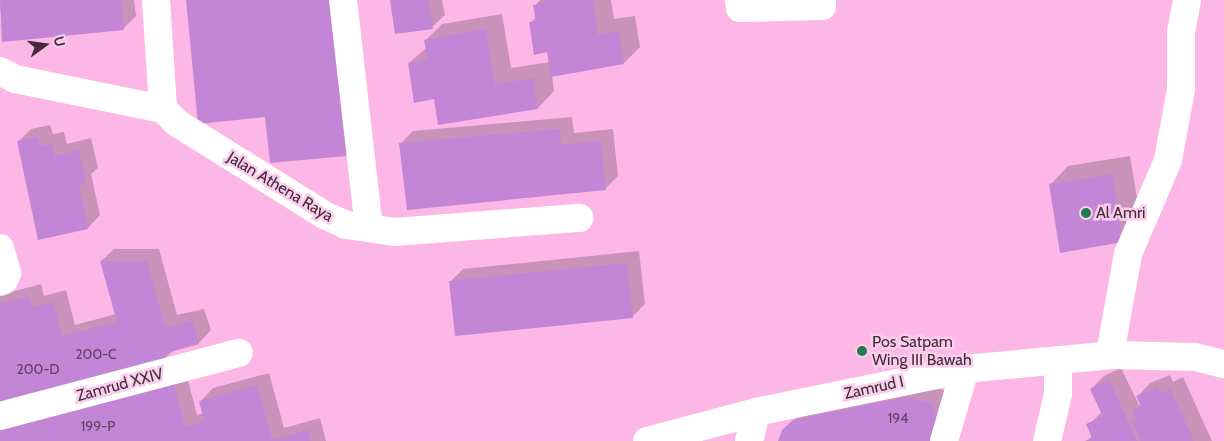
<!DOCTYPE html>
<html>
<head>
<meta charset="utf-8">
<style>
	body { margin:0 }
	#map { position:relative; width:1224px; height:441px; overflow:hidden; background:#fcb7e7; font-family:Cabin,sans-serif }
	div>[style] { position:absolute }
	.shadow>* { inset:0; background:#0003 }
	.building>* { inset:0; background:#c386d7 }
	.street>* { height:28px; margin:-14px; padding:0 14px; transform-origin:14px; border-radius:14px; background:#fff }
	.dots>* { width:14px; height:14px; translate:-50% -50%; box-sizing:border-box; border:2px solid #f8ceeb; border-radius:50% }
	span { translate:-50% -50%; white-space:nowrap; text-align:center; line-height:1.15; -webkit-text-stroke:5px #f8ceeb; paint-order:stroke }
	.number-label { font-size:14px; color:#644164 }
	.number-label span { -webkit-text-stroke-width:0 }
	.street-label { font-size:16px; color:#452a3e }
	.poi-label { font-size:16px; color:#452a3e }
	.left { translate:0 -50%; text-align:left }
	.north { position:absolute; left:20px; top:20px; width:50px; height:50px; -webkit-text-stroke:4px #f8ceeb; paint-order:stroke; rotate:76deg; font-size:14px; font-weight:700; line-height:20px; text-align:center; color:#452a3e }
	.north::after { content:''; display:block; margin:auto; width:18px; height:22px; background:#452a3e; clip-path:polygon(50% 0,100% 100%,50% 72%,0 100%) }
</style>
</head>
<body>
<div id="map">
	<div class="shadow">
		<i style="clip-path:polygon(0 0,134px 0,136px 16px,123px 29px,3px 41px)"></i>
		<i style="clip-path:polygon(187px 0,343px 0,358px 142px,345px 155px,266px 115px)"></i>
		<i style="clip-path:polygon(392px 0,442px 0,445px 15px,432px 27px)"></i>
		<i style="clip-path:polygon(540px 0,611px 0,614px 19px,635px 16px,640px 47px,624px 63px,552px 75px,554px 91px,538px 108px,435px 98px,409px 63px,427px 47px,426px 40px,442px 24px,502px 14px,511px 68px,550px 62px,548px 51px,530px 23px,537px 16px,535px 6px)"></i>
		<i style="clip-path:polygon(572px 117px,574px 133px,613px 129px,618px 176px,605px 189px,401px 143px,413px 131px)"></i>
		<i style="clip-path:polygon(50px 125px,53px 134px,64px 132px,67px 144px,91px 138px,98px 168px,91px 174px,100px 215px,88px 228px,18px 142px,31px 129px)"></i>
		<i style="clip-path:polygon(1130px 156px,1141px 222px,1123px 241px,1050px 185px,1068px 166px)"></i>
		<i style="clip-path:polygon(114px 249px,159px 249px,177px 315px,204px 309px,211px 330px,199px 343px,174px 350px,163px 360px,0 404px,0 295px,41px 284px,44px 296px,66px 290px,75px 325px,116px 314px,101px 261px)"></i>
		<i style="clip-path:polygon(639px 251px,645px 304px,632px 317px,450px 282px,463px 269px)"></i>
		<i style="clip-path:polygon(1121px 368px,1139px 405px,1141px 403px,1138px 396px,1150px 383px,1170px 375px,1173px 382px,1183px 377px,1212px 441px,1087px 441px,1093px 435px,1088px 425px,1102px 412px,1091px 389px,1104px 376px)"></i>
		<i style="clip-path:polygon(186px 373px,197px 415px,204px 413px,201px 401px,213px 388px,269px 373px,284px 428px,320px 418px,326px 441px,0 441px,0 423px)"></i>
		<i style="clip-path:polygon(921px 385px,944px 390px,954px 417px,780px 441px,783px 430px,807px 408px)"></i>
	</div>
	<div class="building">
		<i style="clip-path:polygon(0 0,121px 0,124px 30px,2px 42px)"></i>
		<i style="clip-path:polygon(186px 0,329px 0,346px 156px,270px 163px,265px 117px,198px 124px)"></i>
		<i style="clip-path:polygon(390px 0,428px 0,433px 29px,395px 34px)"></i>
		<i style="clip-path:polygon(545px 0,593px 0,598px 35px,619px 31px,624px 64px,551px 77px,547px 52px,534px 55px,529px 22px,536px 21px,533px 5px,545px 3px)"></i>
		<i style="clip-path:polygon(486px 29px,495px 84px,533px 78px,538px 109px,438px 125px,434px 99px,414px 103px,408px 63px,428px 60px,424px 40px)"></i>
		<i style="clip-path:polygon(560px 129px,561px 145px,601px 141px,606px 190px,407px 210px,399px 143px)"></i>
		<i style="clip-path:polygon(38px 137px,40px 146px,52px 143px,55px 156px,79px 150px,86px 182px,79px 184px,88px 229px,38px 240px,17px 141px)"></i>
		<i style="clip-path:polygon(1112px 174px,1123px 242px,1060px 253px,1049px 184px)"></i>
		<i style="clip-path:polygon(100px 261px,147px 261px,165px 327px,192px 321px,199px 344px,163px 354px,164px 361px,0 405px,0 304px,29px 296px,32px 307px,53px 302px,62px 336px,117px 322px)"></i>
		<i style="clip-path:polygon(627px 263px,633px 318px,455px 336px,449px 281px)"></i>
		<i style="clip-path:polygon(1109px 380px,1137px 441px,1085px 441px,1092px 438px,1086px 424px,1103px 417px,1090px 389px)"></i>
		<i style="clip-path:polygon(174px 384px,185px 427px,204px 421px,199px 401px,257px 385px,272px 440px,308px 430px,311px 441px,0 441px,0 431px)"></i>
		<i style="clip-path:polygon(1157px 387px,1161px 394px,1170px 389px,1194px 441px,1141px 441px,1131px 419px,1136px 418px,1132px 410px,1141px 406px,1136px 396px)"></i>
		<i style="clip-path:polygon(907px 397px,932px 403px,942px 431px,938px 441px,778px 441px,782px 430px,793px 420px)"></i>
	</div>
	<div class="street">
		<i style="left:156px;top:0;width:109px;rotate:86.3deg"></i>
		<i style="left:163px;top:109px;width:20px;rotate:45deg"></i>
		<i style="left:177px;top:123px;width:173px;rotate:32deg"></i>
		<i style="left:324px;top:215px;width:24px;rotate:24deg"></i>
		<i style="left:346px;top:225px;width:49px;rotate:8.1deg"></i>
		<i style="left:395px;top:232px;width:185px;rotate:-4.4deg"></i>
		<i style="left:343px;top:0;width:229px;rotate:83.5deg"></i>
		<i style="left:739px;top:0;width:8px;rotate:83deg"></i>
		<i style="left:740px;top:8px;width:82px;rotate:-1.4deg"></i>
		<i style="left:822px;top:6px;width:6px;rotate:-90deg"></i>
		<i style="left:0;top:71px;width:17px;rotate:28deg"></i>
		<i style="left:15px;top:79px;width:151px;rotate:11.5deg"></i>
		<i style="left:0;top:248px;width:26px;rotate:74deg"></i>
		<i style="left:7px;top:273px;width:8px;rotate:113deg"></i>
		<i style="left:4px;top:280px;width:4px;rotate:153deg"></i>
		<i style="left:1114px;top:355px;width:12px;rotate:-99deg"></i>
		<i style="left:1112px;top:343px;width:90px;rotate:-79.8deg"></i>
		<i style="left:1128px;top:254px;width:102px;rotate:-66.9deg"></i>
		<i style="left:1168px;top:160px;width:72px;rotate:-79.6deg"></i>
		<i style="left:1181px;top:89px;width:57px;rotate:-90deg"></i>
		<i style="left:1181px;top:32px;width:33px;rotate:-79deg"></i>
		<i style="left:0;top:416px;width:247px;rotate:-14.8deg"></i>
		<i style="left:647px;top:441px;width:113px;rotate:-14.9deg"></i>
		<i style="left:756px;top:412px;width:213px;rotate:-11.6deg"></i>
		<i style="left:965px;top:369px;width:150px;rotate:-5.4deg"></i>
		<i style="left:1114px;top:355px;width:81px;rotate:1.4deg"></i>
		<i style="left:1195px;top:357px;width:30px;rotate:14deg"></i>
		<i style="left:749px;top:441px;width:30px;rotate:-76deg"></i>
		<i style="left:944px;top:441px;width:75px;rotate:-73.7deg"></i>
		<i style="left:1047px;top:441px;width:48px;rotate:-76.8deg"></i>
		<i style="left:1058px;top:394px;width:34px;rotate:-90deg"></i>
	</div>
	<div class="dots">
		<i style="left:1086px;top:213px;background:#217b4f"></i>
		<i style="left:862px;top:351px;background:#217b4f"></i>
	</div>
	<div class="number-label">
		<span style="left:96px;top:354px">200-C</span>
		<span style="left:38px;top:369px">200-D</span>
		<span style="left:898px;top:418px">194</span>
		<span style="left:98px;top:426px">199-P</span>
	</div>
	<div class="street-label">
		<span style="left:280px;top:187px;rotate:31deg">Jalan Athena Raya</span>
		<span style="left:120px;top:385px;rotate:-15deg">Zamrud XXIV</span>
		<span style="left:874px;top:388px;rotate:-12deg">Zamrud I</span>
	</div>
	<div class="poi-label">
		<span class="left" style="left:1096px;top:213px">Al Amri</span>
		<span class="left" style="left:872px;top:351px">Pos Satpam<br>Wing III Bawah</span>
	</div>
	<div class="north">U</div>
</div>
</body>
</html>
